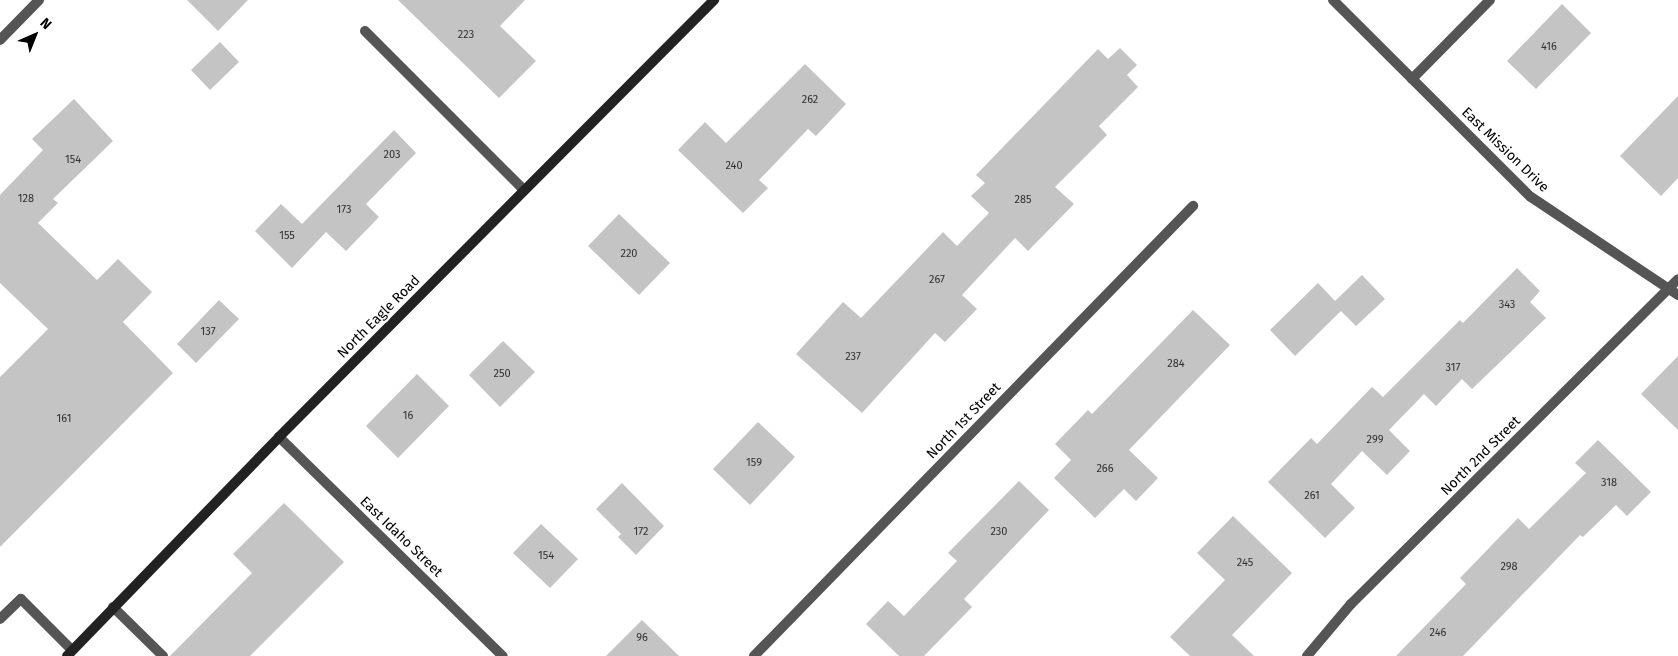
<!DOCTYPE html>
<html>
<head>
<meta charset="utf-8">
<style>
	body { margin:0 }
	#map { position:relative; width:1678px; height:656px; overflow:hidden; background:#fff; font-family:"Fira Sans",sans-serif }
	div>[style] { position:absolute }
	.building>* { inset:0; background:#c4c4c4 }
	.lane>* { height:10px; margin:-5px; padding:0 5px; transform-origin:5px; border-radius:5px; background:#555 }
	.street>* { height:10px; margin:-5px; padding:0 5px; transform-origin:5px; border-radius:5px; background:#555 }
	.secondary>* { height:10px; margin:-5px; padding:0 5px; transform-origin:5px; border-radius:5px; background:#222 }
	span { translate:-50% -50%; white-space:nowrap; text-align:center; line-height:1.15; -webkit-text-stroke:4.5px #fff; paint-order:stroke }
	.number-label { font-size:11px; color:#313131 }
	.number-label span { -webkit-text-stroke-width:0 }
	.street-label { font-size:14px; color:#000 }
	.north { position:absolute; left:10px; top:10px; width:50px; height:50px; -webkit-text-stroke:4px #fff; paint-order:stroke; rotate:44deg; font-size:14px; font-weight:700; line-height:20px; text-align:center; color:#000 }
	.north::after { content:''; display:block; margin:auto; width:18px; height:22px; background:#000; clip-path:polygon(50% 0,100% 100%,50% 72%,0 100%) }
</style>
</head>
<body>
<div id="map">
	<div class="building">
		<i style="clip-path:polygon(187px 0,248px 0,218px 31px)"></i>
		<i style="clip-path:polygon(398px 0,525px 0,500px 26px,536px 61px,499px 98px)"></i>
		<i style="clip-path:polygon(1562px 4px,1591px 33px,1536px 89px,1507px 61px)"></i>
		<i style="clip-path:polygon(220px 42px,239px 62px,210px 90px,191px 70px)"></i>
		<i style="clip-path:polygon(1120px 48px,1137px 65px,1127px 75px,1138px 87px,1099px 126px,1107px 135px,1055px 187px,1074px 204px,1028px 251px,1015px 238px,962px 295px,977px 309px,945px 342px,935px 333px,862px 413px,796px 354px,843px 302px,861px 318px,943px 232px,957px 246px,989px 213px,971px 196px,985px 183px,976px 175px,1098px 49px,1108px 59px)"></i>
		<i style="clip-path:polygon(805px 64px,846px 104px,816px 136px,808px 129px,759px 180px,768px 188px,743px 213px,678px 150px,705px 122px,726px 143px)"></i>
		<i style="clip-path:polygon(1678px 96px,1678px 178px,1661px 196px,1620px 156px)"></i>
		<i style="clip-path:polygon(74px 99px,113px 141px,53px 199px,58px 203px,38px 223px,97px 280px,118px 259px,152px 292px,123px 322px,173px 373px,0 547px,0 377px,48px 329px,0 283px,0 195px,43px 150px,32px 139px)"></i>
		<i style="clip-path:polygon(394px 130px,416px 153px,366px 204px,379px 217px,346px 251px,326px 232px,292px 268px,255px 231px,281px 204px,302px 224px)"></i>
		<i style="clip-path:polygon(619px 214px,670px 263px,639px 295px,588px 246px)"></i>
		<i style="clip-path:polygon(1517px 268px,1540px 291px,1530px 302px,1546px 318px,1472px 389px,1462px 379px,1436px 406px,1424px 394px,1389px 430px,1410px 451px,1387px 475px,1362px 451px,1331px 484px,1355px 508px,1325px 538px,1268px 482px,1311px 438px,1317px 444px,1372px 387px,1383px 397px,1460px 320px,1463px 323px)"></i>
		<i style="clip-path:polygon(1362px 275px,1385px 299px,1356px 326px,1341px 311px,1295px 356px,1270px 330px,1318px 283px,1335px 301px)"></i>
		<i style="clip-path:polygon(219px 300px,239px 319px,196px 363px,177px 344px)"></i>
		<i style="clip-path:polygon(1193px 310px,1230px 345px,1129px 450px,1158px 478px,1136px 501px,1124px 489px,1095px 518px,1054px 478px,1071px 460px,1055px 444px,1088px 410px,1092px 414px)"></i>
		<i style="clip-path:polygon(503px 341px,535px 372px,500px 407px,469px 375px)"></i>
		<i style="clip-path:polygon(1678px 356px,1678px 430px,1641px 394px)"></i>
		<i style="clip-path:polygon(417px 374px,449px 406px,398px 458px,366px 426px)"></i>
		<i style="clip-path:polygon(758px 422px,795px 457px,750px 505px,713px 469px)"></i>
		<i style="clip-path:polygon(1598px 440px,1651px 492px,1627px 516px,1616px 505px,1583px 537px,1580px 535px,1463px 656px,1396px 656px,1466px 584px,1460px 578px,1518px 518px,1529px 529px,1586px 473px,1575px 463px)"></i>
		<i style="clip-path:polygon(1019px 481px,1049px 510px,964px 599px,972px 607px,924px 656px,899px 656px,866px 624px,888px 601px,904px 616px,957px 561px,948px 553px)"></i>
		<i style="clip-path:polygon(622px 483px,664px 526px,636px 555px,618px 537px,621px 534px,596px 509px)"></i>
		<i style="clip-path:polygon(284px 503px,344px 562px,250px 656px,170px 656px,252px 573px,233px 554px)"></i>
		<i style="clip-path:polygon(1233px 516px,1292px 573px,1232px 635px,1254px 656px,1190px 656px,1170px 637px,1225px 580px,1197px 553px)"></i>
		<i style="clip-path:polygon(541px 524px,578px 559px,550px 588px,513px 553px)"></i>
		<i style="clip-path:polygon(642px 620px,679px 656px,606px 656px)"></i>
	</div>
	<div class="lane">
		<i style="left:365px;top:31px;width:225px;rotate:45deg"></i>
		<i style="left:113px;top:607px;width:70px;rotate:44.4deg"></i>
		<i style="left:0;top:619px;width:29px;rotate:-44deg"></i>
		<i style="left:21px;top:599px;width:72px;rotate:45deg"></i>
	</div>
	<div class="street">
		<i style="left:1333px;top:0;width:279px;rotate:44.9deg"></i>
		<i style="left:1531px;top:197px;width:177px;rotate:33.7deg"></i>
		<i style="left:0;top:40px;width:56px;rotate:-45.7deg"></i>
		<i style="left:1412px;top:79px;width:111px;rotate:-45.4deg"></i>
		<i style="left:279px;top:437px;width:313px;rotate:44.4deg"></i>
		<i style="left:754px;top:656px;width:629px;rotate:-45.71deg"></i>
		<i style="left:1307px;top:656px;width:68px;rotate:-49.8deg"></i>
		<i style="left:1351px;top:604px;width:461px;rotate:-44.8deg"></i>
	</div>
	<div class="secondary">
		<i style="left:67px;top:656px;width:305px;rotate:-45.9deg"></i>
		<i style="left:279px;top:437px;width:617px;rotate:-45.13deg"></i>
	</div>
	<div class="number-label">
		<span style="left:466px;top:35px">223</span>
		<span style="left:1549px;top:47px">416</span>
		<span style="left:810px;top:100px">262</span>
		<span style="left:392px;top:155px">203</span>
		<span style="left:73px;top:160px">154</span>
		<span style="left:734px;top:166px">240</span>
		<span style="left:26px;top:199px">128</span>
		<span style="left:1023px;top:200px">285</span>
		<span style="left:344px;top:210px">173</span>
		<span style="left:287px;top:236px">155</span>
		<span style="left:629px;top:254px">220</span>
		<span style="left:937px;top:280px">267</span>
		<span style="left:1507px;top:305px">343</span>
		<span style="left:208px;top:332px">137</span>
		<span style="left:853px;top:357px">237</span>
		<span style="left:1176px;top:364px">284</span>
		<span style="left:1453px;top:368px">317</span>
		<span style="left:502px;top:374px">250</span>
		<span style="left:408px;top:416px">16</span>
		<span style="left:64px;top:419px">161</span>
		<span style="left:1375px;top:440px">299</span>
		<span style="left:754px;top:463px">159</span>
		<span style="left:1105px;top:469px">266</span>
		<span style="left:1609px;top:483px">318</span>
		<span style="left:1312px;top:496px">261</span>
		<span style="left:641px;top:532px">172</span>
		<span style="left:999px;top:532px">230</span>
		<span style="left:546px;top:556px">154</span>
		<span style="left:1245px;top:563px">245</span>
		<span style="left:1509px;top:567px">298</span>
		<span style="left:1438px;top:633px">246</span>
		<span style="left:642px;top:638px">96</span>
	</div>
	<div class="street-label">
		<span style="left:1505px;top:150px;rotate:44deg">East Mission Drive</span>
		<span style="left:379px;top:317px;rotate:-45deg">North Eagle Road</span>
		<span style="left:964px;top:421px;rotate:-46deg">North 1st Street</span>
		<span style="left:1481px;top:456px;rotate:-45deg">North 2nd Street</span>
		<span style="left:401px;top:537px;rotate:44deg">East Idaho Street</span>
	</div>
	<div class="north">N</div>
</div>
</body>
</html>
